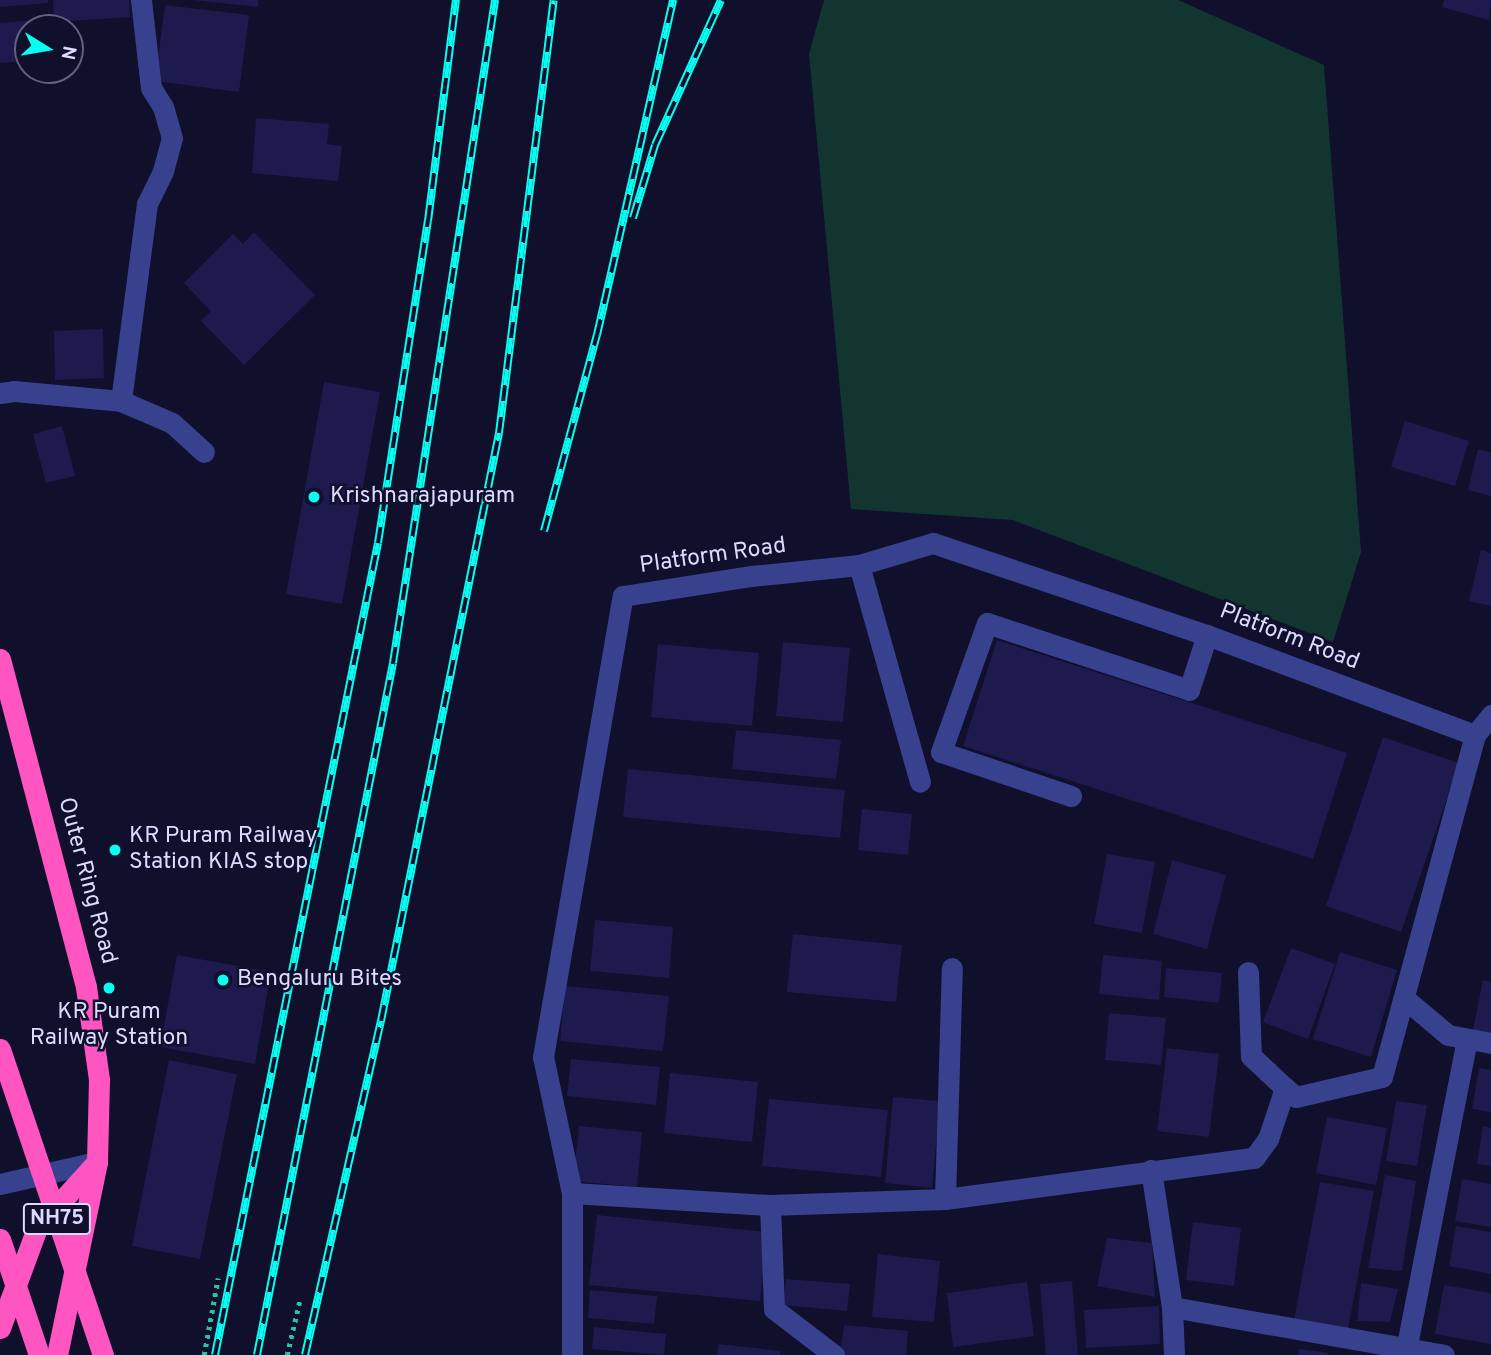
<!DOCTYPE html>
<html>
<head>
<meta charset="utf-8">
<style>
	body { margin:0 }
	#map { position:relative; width:1491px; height:1355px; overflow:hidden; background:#100f2c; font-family:Overpass,sans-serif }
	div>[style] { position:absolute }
	.green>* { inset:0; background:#12362f }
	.building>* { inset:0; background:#1d1a4e }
	.path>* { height:4.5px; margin-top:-2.25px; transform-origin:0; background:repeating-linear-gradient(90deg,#28c5a4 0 3.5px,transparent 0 8.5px) }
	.minor>* { height:21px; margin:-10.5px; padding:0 10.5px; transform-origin:10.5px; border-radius:10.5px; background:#37418e }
	.highway>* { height:21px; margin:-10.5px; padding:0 10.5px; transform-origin:10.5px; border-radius:10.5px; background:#ff55c0 }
	.rail>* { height:8px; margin-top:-4px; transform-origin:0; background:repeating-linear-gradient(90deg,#100f2c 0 16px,#06fff2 0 32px); box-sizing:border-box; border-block:2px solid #06fff2 }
	.dots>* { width:19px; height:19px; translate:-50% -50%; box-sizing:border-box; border:4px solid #100f2c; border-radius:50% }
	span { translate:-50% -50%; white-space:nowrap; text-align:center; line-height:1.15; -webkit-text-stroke:5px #100f2c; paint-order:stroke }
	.shield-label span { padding:2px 5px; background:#100f2c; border:2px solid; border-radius:5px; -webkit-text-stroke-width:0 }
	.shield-label { font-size:21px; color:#dadbff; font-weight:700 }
	.poi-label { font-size:23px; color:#dadbff }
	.left { translate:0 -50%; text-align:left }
	.street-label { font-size:23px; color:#dadbff }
	.north { position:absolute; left:14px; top:14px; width:70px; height:70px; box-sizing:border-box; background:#100f2c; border:2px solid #616180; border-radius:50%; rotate:101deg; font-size:19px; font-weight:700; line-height:28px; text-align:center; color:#dadbff }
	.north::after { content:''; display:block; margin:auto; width:24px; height:32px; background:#06fff2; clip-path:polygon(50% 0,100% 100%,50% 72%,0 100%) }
</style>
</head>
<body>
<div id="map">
	<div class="green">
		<i style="clip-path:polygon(824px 0,1178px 0,1324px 65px,1361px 552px,1333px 642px,1013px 520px,851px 509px,809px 54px)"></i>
	</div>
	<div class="building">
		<i style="clip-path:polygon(0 0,48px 0,48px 3px,0 7px)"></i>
		<i style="clip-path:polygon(53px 0,129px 0,130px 17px,54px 22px)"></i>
		<i style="clip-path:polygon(193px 0,258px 0,258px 7px)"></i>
		<i style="clip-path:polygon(1444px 0,1491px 0,1489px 20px,1442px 7px)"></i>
		<i style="clip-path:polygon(165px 5px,249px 15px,239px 92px,155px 81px)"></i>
		<i style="clip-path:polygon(49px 19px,50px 28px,28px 28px,28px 61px,0 63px,0 23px)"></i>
		<i style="clip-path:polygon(256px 118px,329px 124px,327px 144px,342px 146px,338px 181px,252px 173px)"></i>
		<i style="clip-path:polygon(254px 232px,315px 295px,244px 365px,201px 321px,211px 311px,184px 283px,233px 234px,243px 244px)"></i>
		<i style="clip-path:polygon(103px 329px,104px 378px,55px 380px,54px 331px)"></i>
		<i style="clip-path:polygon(324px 382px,380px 392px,342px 604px,286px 594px)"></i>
		<i style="clip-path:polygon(1405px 421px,1469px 441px,1455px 486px,1391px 467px)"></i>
		<i style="clip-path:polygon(62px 426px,75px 476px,46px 483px,33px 434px)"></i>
		<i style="clip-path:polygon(1478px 449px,1491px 452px,1491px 496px,1468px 490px)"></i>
		<i style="clip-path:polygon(1481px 550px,1491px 553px,1491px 606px,1469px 601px)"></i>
		<i style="clip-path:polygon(997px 640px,1347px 753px,1313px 859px,963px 746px)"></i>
		<i style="clip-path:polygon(783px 642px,850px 648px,843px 722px,776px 716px)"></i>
		<i style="clip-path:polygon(658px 644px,759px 653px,752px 726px,651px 717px)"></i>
		<i style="clip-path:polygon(736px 730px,841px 740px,836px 779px,732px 769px)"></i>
		<i style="clip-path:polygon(1383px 737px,1459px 763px,1401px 932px,1326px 906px)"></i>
		<i style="clip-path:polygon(628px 769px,845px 790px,840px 838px,623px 817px)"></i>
		<i style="clip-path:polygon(862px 809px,912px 814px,908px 855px,858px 850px)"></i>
		<i style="clip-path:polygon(1107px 854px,1155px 862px,1142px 933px,1094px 924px)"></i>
		<i style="clip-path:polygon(1172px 860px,1226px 875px,1207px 949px,1153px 934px)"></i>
		<i style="clip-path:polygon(595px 920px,673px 927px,669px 978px,590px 971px)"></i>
		<i style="clip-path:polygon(793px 934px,902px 945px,896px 1002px,787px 992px)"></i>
		<i style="clip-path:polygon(1291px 948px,1335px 964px,1308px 1039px,1263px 1022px)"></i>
		<i style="clip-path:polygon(1340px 952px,1397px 970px,1371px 1057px,1313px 1039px)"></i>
		<i style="clip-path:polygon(177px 955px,271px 972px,255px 1064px,160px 1047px)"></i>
		<i style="clip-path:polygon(1103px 955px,1162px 961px,1159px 1000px,1099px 994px)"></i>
		<i style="clip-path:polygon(1166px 968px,1222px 973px,1219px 1003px,1164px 997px)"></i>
		<i style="clip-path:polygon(1483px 980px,1491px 982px,1491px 1034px,1473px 1030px)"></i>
		<i style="clip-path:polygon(565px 986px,669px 996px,663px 1051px,560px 1041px)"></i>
		<i style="clip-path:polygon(1109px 1013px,1166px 1018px,1161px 1065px,1105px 1060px)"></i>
		<i style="clip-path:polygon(1167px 1048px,1219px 1054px,1209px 1137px,1157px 1131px)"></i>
		<i style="clip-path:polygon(571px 1059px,660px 1067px,656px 1105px,567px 1096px)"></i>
		<i style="clip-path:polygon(169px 1060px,237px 1074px,200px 1259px,132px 1246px)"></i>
		<i style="clip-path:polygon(1479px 1068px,1491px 1070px,1491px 1112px,1472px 1109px)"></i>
		<i style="clip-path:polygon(670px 1073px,758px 1082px,752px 1142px,664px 1133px)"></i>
		<i style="clip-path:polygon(893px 1097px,940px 1101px,932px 1188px,885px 1183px)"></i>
		<i style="clip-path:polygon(769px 1099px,888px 1110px,881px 1177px,762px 1166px)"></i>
		<i style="clip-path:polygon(1396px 1101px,1427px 1105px,1417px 1166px,1386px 1161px)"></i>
		<i style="clip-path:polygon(1327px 1117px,1387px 1128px,1376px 1185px,1316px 1173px)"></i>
		<i style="clip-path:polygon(579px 1126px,642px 1132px,637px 1187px,573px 1181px)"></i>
		<i style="clip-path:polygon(1483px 1126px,1491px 1128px,1491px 1166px,1477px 1164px)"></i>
		<i style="clip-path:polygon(1385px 1175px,1416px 1181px,1402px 1271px,1368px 1268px)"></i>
		<i style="clip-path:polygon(1462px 1179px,1491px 1184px,1491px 1227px,1455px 1221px)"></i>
		<i style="clip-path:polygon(1320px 1182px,1374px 1191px,1347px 1335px,1293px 1325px)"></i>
		<i style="clip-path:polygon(597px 1215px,767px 1232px,760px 1301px,589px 1285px)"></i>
		<i style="clip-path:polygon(1193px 1222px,1241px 1228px,1234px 1286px,1186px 1280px)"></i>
		<i style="clip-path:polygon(1456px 1226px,1491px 1232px,1491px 1274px,1449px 1266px)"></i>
		<i style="clip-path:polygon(1107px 1238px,1152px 1243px,1155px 1297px,1097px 1286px)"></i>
		<i style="clip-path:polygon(878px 1254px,940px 1261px,934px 1322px,872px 1317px)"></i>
		<i style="clip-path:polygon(786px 1279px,850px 1284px,847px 1311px,783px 1305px)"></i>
		<i style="clip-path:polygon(1072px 1281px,1078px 1355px,1046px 1355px,1040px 1284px)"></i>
		<i style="clip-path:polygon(1027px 1282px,1034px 1336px,953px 1347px,947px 1293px)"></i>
		<i style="clip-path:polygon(1361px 1283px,1398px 1289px,1390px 1322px,1357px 1321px)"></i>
		<i style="clip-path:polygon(1444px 1285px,1491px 1293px,1491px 1344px,1435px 1334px)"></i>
		<i style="clip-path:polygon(590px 1290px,657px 1296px,654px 1324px,588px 1318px)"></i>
		<i style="clip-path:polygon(1159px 1306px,1160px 1344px,1086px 1348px,1084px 1310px)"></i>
		<i style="clip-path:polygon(844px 1325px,908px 1331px,906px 1355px,840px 1355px)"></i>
		<i style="clip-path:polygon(594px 1327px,666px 1334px,664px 1355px,592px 1349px)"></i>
		<i style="clip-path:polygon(718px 1344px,781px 1351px,780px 1355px,717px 1355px)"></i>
		<i style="clip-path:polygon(1299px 1349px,1329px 1353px,1328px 1355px,1298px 1355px)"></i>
	</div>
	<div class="path">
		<i style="left:204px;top:1355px;width:78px;rotate:-79.7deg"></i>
		<i style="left:287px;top:1355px;width:57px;rotate:-76.9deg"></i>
	</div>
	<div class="minor">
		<i style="left:0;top:393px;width:14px;rotate:-8deg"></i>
		<i style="left:14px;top:391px;width:107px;rotate:5.3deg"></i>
		<i style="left:121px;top:401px;width:56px;rotate:23.3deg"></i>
		<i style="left:172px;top:423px;width:43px;rotate:42.2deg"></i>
		<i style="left:121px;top:401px;width:199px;rotate:-82.5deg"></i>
		<i style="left:147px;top:204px;width:37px;rotate:-64deg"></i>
		<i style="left:163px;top:171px;width:34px;rotate:-75deg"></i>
		<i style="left:172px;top:138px;width:32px;rotate:-106deg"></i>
		<i style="left:163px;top:107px;width:22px;rotate:-122deg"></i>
		<i style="left:151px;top:88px;width:89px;rotate:-96.5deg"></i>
		<i style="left:859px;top:565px;width:225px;rotate:74.3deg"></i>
		<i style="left:1071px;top:796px;width:137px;rotate:-161.3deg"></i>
		<i style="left:941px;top:752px;width:137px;rotate:-70.4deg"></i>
		<i style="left:987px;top:623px;width:213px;rotate:18.3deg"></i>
		<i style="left:1189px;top:690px;width:58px;rotate:-71.9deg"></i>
		<i style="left:1248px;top:972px;width:84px;rotate:88deg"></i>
		<i style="left:1251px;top:1056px;width:47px;rotate:43.3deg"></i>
		<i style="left:1404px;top:998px;width:57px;rotate:40.1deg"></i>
		<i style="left:1448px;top:1035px;width:44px;rotate:10.5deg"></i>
		<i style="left:1151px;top:1170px;width:139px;rotate:81.3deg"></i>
		<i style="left:1172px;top:1307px;width:276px;rotate:10deg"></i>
		<i style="left:0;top:1184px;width:99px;rotate:-12.8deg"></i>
		<i style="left:572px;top:1193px;width:198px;rotate:3.5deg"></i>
		<i style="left:770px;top:1205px;width:175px;rotate:-2deg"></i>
		<i style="left:945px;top:1199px;width:312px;rotate:-7.6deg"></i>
		<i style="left:1254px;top:1158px;width:24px;rotate:-54deg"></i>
		<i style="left:1268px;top:1139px;width:54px;rotate:-71.6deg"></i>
		<i style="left:1285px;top:1088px;width:14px;rotate:39deg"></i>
		<i style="left:1296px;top:1097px;width:88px;rotate:-13.1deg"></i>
		<i style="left:1382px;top:1077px;width:354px;rotate:-74.8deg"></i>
		<i style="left:945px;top:1199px;width:231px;rotate:-88.3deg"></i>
		<i style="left:770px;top:1205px;width:104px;rotate:87.8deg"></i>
		<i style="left:774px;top:1309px;width:76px;rotate:37.5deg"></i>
		<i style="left:1172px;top:1307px;width:48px;rotate:87.6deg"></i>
		<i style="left:572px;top:1355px;width:162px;rotate:-90deg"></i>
		<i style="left:572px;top:1193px;width:139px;rotate:-102deg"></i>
		<i style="left:543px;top:1057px;width:468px;rotate:-80.2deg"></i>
		<i style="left:623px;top:596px;width:130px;rotate:-8.9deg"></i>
		<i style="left:751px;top:576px;width:109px;rotate:-5.8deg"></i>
		<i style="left:859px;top:565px;width:77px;rotate:-16.6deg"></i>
		<i style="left:933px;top:543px;width:289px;rotate:18.6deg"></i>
		<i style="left:1207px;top:635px;width:286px;rotate:20.5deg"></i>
		<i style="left:1475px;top:735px;width:26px;rotate:-51deg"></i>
		<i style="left:1405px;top:1355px;width:322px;rotate:-78.9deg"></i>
	</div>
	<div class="highway">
		<i style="left:0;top:659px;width:339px;rotate:75.3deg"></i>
		<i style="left:86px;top:987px;width:94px;rotate:82deg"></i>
		<i style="left:99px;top:1080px;width:82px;rotate:91.4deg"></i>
		<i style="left:97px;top:1162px;width:197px;rotate:101.7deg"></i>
		<i style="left:0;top:1049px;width:323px;rotate:71.4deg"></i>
		<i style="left:0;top:1239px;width:122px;rotate:71.4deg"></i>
		<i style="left:0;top:1328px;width:107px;rotate:-69.7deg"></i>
		<i style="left:37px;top:1228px;width:89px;rotate:-47.7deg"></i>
	</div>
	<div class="rail">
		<i style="left:633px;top:218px;width:76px;rotate:-73.2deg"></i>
		<i style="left:655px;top:145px;width:159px;rotate:-65.5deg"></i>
		<i style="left:544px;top:531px;width:203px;rotate:-74.9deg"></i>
		<i style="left:597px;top:335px;width:344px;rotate:-77.2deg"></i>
		<i style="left:215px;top:1355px;width:828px;rotate:-78.65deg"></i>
		<i style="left:378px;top:543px;width:326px;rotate:-81.2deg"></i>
		<i style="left:428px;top:221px;width:223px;rotate:-82.8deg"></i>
		<i style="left:257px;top:1355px;width:705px;rotate:-78.88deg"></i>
		<i style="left:393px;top:663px;width:671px;rotate:-81.25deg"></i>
		<i style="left:305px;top:1355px;width:343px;rotate:-77.2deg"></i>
		<i style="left:381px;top:1021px;width:600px;rotate:-78.65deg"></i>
		<i style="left:499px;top:433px;width:436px;rotate:-82.8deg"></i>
	</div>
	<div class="dots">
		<i style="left:314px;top:497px;background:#06fff2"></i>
		<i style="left:115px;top:850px;background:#06fff2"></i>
		<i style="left:223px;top:980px;background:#06fff2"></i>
		<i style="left:109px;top:988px;background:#06fff2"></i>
	</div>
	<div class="shield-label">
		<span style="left:57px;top:1219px">NH75</span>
	</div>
	<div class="poi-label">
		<span class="left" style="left:330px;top:497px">Krishnarajapuram</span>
		<span class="left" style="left:129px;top:850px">KR Puram Railway<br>Station KIAS stop</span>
		<span class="left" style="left:237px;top:980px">Bengaluru Bites</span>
		<span style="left:109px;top:1026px">KR Puram<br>Railway Station</span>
	</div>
	<div class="street-label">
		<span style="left:713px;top:557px;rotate:-8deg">Platform Road</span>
		<span style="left:1289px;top:638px;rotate:21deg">Platform Road</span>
		<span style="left:86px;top:881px;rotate:75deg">Outer Ring Road</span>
	</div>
	<div class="north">N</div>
</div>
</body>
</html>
